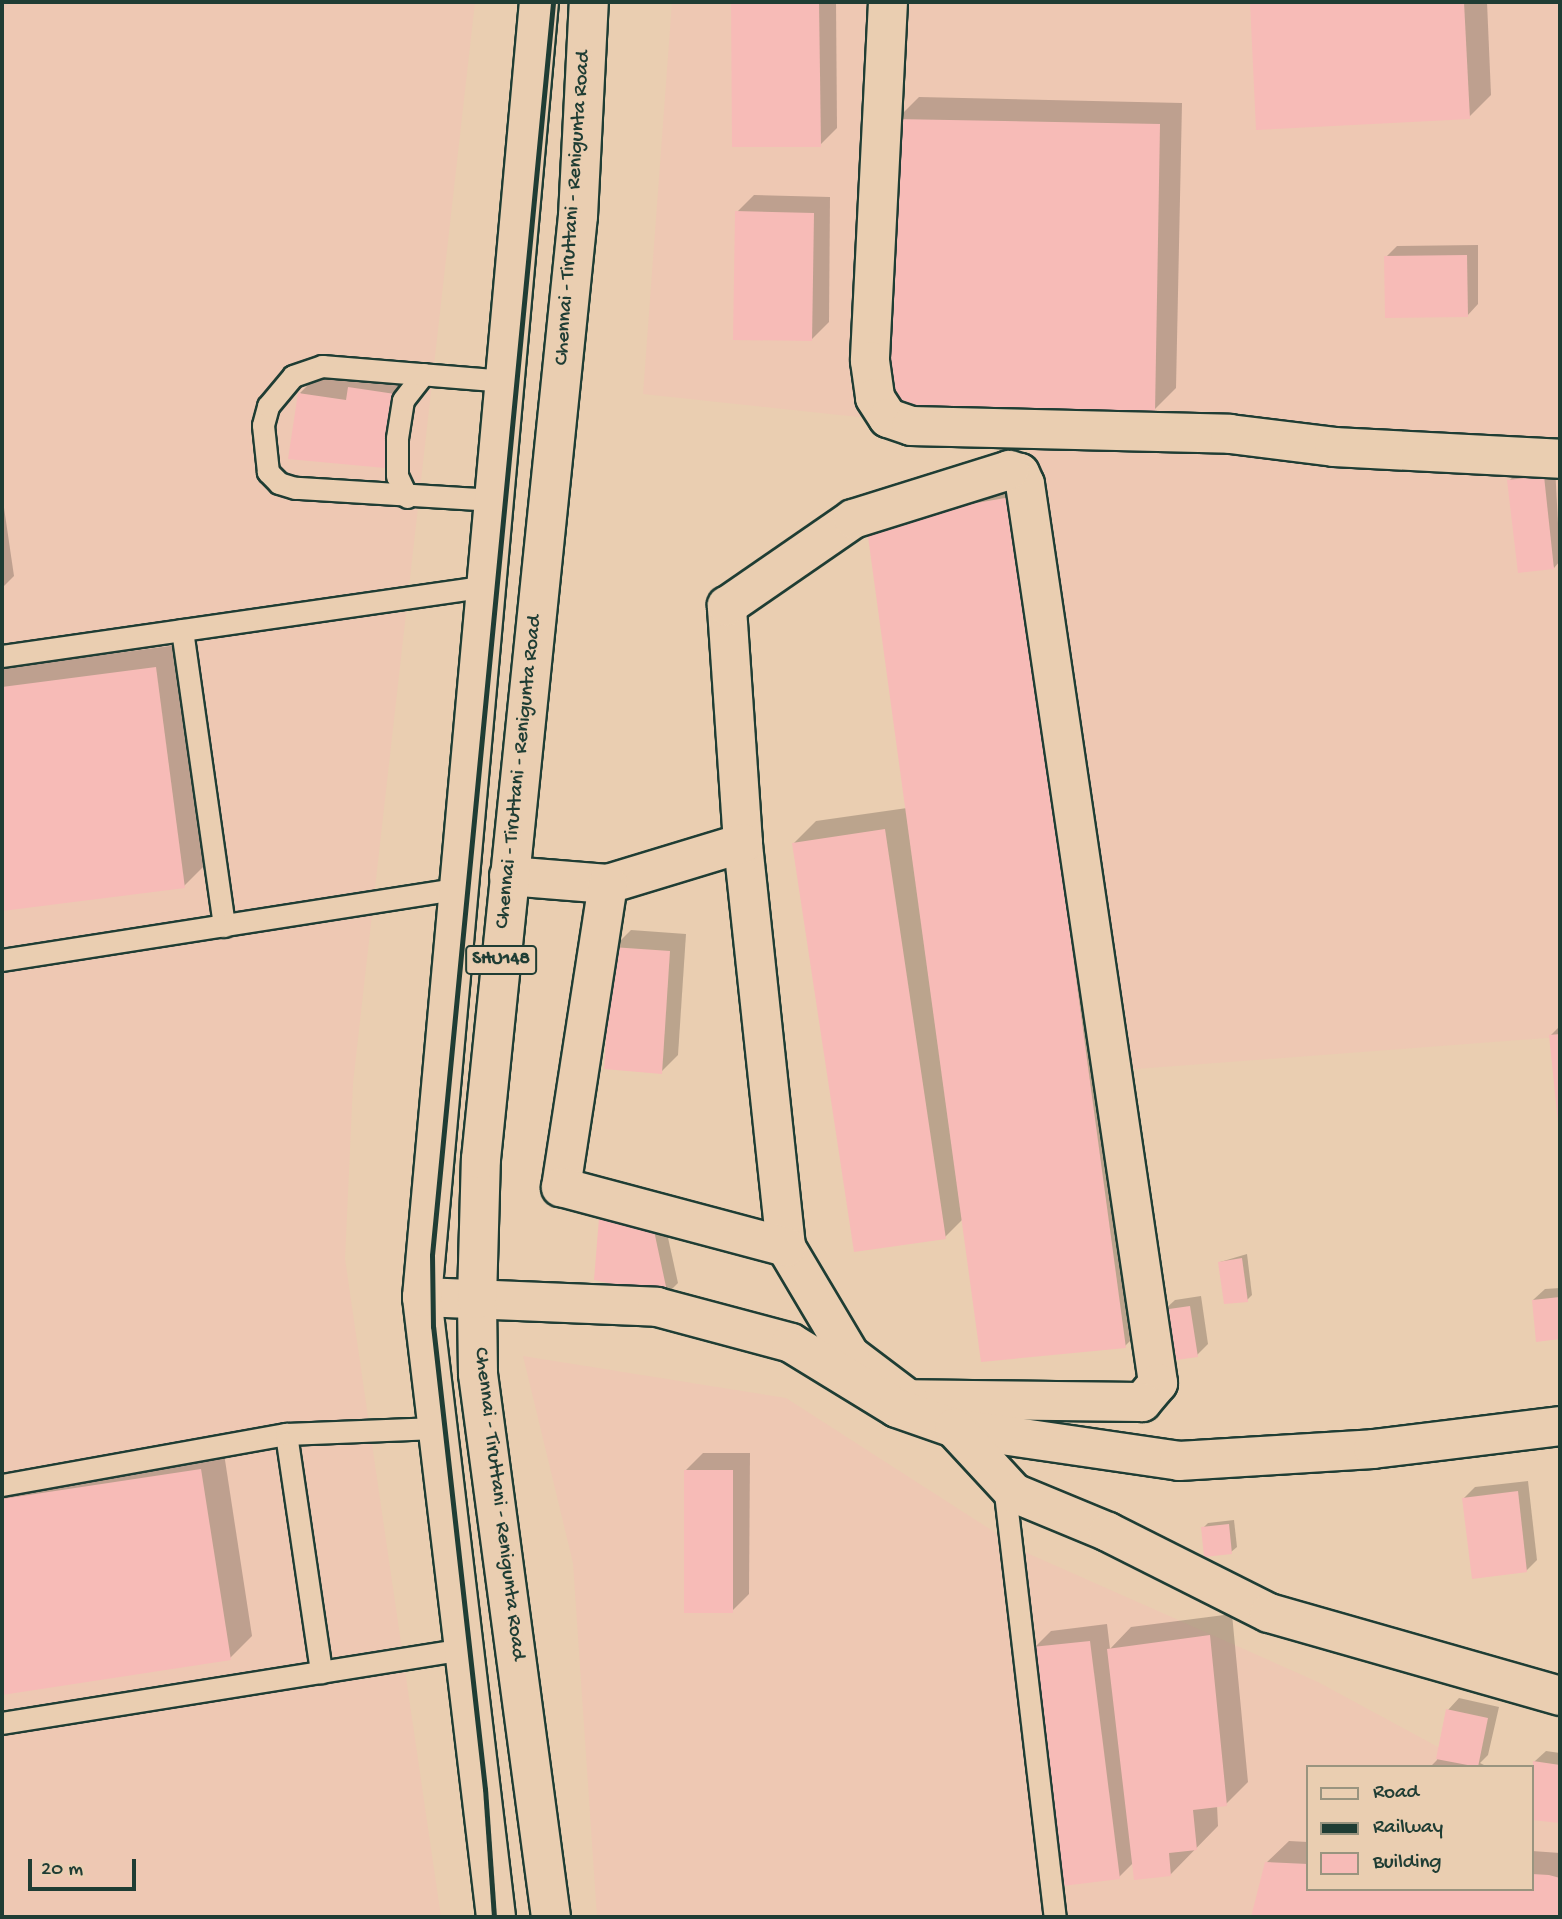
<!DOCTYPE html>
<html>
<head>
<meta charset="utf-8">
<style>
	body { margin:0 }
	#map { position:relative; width:1562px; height:1919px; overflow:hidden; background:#eaceb1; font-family:"Gochi Hand",sans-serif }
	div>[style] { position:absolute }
	.built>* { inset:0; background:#eec8b3 }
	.shadow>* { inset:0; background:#0003 }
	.building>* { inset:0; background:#f7bbb7 }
	.roads { filter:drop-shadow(2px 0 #1f3d34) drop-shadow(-2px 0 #1f3d34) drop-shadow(0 2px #1f3d34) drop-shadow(0 -2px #1f3d34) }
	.service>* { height:21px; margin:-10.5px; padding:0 10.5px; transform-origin:10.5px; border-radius:10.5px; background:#eaceb1 }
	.minor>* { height:38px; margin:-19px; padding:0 19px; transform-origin:19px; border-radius:19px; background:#eaceb1 }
	.primary>* { height:38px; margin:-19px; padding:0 19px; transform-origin:19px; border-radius:19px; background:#eaceb1 }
	.rail>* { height:5px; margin:-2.5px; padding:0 2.5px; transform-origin:2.5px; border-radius:2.5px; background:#1f3d34 }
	span { translate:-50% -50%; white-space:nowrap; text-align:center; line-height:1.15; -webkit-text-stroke:7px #eaceb1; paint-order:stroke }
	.shield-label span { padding:2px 5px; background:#eaceb1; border:2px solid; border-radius:5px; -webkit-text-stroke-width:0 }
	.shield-label { font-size:19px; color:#1f3d34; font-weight:700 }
	.street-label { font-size:21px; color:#1f3d34 }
	.frame { position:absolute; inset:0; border:4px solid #1f3d34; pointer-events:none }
	.legend { position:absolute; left:1306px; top:1765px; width:228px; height:126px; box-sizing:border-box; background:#eaceb1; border:2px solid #99947f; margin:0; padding:9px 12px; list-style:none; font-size:21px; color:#1f3d34 }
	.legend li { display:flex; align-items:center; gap:14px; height:35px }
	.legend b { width:35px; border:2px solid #99947f }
	.scale { position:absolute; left:28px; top:1859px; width:108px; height:32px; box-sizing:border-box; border:4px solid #1f3d34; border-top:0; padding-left:9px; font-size:21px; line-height:24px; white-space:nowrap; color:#1f3d34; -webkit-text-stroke:5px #eaceb1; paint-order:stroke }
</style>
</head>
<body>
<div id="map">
	<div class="built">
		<i style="clip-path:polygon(2px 2px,475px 2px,353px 1083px,345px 1259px,441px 1917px,2px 1917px)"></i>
		<i style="clip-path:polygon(672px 2px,1560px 2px,1560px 1037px,1123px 1070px,1027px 435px,643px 394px)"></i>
		<i style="clip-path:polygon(523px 1356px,786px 1398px,1027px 1553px,1318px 1682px,1475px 1767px,1308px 1767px,1308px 1889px,1532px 1889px,1532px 1798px,1560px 1813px,1560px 1917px,597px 1917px,573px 1563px)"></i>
	</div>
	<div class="shadow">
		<i style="clip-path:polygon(733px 2px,836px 2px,837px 128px,820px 145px,734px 146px)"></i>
		<i style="clip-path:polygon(1252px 2px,1487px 2px,1491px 95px,1469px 117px,1258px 128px)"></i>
		<i style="clip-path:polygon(919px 97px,1182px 103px,1176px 388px,1154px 410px,896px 120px)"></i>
		<i style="clip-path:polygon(754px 195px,830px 197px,829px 322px,812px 339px,737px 212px)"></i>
		<i style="clip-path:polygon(1478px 245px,1478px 304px,1467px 316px,1386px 257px,1397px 246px)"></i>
		<i style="clip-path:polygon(367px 371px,411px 377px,401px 449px,384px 466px,300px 393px,317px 376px,356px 382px)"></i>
		<i style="clip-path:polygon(1555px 466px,1560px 561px,1554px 568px,1509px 481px,1520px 469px)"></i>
		<i style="clip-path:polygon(1033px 476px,1147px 1324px,1125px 1346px,963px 1219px,945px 1237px,794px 843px,816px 821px,907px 808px,868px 523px)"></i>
		<i style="clip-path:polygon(2px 494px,14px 576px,2px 588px)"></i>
		<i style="clip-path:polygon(178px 645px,206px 864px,184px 886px,2px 909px,2px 668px)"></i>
		<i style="clip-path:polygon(631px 930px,686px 934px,678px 1055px,661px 1072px,614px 947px)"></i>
		<i style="clip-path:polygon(1560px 1026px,1560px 1123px,1551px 1035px)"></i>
		<i style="clip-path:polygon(612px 1208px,663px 1215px,678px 1283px,667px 1294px,601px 1219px)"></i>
		<i style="clip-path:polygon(1247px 1254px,1252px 1295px,1247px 1300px,1220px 1262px)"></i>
		<i style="clip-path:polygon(1560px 1288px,1560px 1338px,1537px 1340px,1533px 1300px,1545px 1289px)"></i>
		<i style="clip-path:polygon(1201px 1296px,1208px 1344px,1197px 1355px,1163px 1311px,1175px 1300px)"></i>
		<i style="clip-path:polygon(223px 1447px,252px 1636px,230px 1658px,2px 1693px,2px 1481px)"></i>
		<i style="clip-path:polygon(703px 1453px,750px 1453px,749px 1594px,732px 1611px,686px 1470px)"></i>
		<i style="clip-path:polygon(1528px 1481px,1537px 1560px,1526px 1571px,1464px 1498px,1475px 1487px)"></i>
		<i style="clip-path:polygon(1234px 1520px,1237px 1547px,1231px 1552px,1203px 1528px,1208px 1523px)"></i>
		<i style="clip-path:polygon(1232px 1614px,1248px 1782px,1226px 1804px,1217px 1805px,1218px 1826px,1170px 1875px,1134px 1862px,1119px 1877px,1034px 1648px,1051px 1631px,1107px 1624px,1110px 1649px,1131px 1627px)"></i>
		<i style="clip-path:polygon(1459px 1698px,1499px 1707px,1488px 1755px,1480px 1763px,1488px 1767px,1430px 1767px,1437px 1760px,1448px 1710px)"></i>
		<i style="clip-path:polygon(1546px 1751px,1560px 1753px,1560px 1821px,1532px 1818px,1534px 1762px)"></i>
		<i style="clip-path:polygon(1289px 1841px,1308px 1842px,1308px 1889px,1532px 1889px,1532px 1851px,1560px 1853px,1560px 1917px,1253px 1917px,1266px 1863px)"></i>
	</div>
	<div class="building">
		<i style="clip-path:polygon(731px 2px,819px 2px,821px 147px,732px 147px)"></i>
		<i style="clip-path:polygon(1250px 2px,1464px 2px,1470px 119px,1256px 130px)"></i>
		<i style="clip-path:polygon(895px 119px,1160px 124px,1155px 412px,889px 406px)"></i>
		<i style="clip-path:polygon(735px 211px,814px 213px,812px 341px,733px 340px)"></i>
		<i style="clip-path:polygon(1467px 255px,1468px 317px,1385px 318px,1384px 256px)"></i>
		<i style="clip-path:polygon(348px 387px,395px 394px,385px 468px,288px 459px,298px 393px,346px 400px)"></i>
		<i style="clip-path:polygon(1544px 476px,1554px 569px,1518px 573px,1507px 480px)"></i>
		<i style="clip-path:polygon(1011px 497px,1126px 1348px,981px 1362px,866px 522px)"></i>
		<i style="clip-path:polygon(156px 667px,185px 888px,2px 911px,2px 687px)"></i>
		<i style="clip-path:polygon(885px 829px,946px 1239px,854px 1252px,792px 843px)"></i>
		<i style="clip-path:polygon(612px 947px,670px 951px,662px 1074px,604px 1069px)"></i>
		<i style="clip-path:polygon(1560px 1034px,1560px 1123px,1558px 1123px,1549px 1035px)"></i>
		<i style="clip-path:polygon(599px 1218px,653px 1226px,668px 1296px,594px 1280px)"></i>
		<i style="clip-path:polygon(1242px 1258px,1248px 1302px,1224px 1304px,1218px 1262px)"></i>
		<i style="clip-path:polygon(1560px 1297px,1560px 1339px,1536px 1342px,1532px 1300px)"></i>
		<i style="clip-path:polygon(1190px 1306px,1198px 1357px,1169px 1361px,1162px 1310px)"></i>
		<i style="clip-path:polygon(201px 1469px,231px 1660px,2px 1695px,2px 1499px)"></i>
		<i style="clip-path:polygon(684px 1470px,733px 1470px,733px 1613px,684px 1613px)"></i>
		<i style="clip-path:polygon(1518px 1491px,1527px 1572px,1472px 1579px,1462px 1498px)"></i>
		<i style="clip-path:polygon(1229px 1524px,1232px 1554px,1204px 1557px,1201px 1527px)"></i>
		<i style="clip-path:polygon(1210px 1635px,1227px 1806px,1193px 1810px,1197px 1850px,1169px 1853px,1171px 1876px,1134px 1880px,1107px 1649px)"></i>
		<i style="clip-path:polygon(1090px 1641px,1120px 1879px,1062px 1886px,1032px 1647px)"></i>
		<i style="clip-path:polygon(1446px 1709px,1488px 1718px,1478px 1767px,1436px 1759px)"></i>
		<i style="clip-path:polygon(1533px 1761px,1560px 1765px,1560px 1823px,1532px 1820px)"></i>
		<i style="clip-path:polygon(1265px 1862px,1308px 1864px,1308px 1889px,1532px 1889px,1532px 1874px,1549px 1875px,1560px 1878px,1560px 1917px,1251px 1917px)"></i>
	</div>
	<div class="roads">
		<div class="service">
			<i style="left:407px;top:497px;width:23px;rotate:-115deg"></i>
			<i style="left:397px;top:476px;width:38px;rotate:-90deg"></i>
			<i style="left:397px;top:438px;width:38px;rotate:-81deg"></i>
			<i style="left:403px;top:400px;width:33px;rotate:-52deg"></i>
			<i style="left:494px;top:500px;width:199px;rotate:-176.5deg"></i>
			<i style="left:295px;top:488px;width:17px;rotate:-163deg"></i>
			<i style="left:279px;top:483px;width:16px;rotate:-135deg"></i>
			<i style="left:268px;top:472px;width:47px;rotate:-96.1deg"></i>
			<i style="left:263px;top:425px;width:20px;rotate:-75deg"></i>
			<i style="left:268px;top:406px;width:39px;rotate:-50deg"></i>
			<i style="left:293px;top:376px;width:31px;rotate:-19deg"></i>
			<i style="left:322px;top:366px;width:184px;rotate:4.7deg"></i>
			<i style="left:182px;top:630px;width:299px;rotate:81.9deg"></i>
			<i style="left:2px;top:656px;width:490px;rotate:-8.2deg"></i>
			<i style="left:2px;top:960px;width:460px;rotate:-8.9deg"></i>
			<i style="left:286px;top:1434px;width:241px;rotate:81.6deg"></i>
			<i style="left:2px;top:1485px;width:289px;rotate:-10.2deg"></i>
			<i style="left:286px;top:1434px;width:150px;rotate:-2.3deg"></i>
			<i style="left:1004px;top:1485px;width:435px;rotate:83.3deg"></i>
			<i style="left:2px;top:1723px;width:466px;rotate:-9.1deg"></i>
		</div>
		<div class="minor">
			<i style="left:888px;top:2px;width:359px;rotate:92.9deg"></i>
			<i style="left:870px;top:361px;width:37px;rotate:82deg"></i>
			<i style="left:875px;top:398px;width:24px;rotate:57deg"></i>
			<i style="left:888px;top:418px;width:24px;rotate:19deg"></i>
			<i style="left:911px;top:426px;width:319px;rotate:1.4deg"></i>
			<i style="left:1230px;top:434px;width:105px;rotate:7.1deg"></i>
			<i style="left:1334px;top:447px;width:226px;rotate:3deg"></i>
			<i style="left:1009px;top:470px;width:11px;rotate:15deg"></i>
			<i style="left:1020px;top:473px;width:12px;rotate:66deg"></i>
			<i style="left:1025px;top:484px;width:909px;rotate:81.58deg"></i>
			<i style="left:1158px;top:1383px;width:25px;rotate:130deg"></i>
			<i style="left:1142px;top:1402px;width:234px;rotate:-179.3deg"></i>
			<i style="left:908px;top:1399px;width:73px;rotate:-142.8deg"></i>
			<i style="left:850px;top:1355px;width:126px;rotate:-120.7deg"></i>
			<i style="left:786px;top:1247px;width:406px;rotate:-96.1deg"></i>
			<i style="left:743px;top:843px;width:238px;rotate:-93.9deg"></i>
			<i style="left:727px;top:606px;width:153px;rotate:-34.6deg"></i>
			<i style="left:853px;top:519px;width:164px;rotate:-17.4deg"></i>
			<i style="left:509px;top:876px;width:99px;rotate:4.6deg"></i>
			<i style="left:608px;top:884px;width:141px;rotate:-16.9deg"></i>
			<i style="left:608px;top:884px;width:307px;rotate:98.8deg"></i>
			<i style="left:561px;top:1187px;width:233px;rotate:14.9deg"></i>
			<i style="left:422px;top:1297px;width:235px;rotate:2.4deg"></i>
			<i style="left:657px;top:1307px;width:139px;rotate:15deg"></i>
			<i style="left:791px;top:1343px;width:124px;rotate:31.5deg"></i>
			<i style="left:897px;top:1408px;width:60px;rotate:19.3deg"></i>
			<i style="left:954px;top:1428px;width:227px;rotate:8.3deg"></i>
			<i style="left:1179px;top:1461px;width:194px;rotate:-3.5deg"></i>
			<i style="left:1373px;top:1449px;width:188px;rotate:-7deg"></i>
			<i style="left:954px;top:1428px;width:88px;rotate:47.3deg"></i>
			<i style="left:1014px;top:1493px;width:102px;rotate:22.5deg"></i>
			<i style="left:1108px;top:1532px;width:180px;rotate:26.7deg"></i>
			<i style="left:1269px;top:1613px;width:303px;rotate:15.9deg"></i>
		</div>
		<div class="primary">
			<i style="left:496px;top:1917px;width:624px;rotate:-96.81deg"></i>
			<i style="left:422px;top:1297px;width:1300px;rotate:-84.84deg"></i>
			<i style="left:551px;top:1917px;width:548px;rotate:-97.66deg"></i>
			<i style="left:478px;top:1374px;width:75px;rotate:-90.8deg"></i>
			<i style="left:477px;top:1299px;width:140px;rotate:-88.4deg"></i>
			<i style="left:481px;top:1159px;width:948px;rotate:-84.13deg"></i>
			<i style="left:578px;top:216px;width:214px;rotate:-87.1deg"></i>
		</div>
	</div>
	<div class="rail">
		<i style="left:494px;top:1917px;width:128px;rotate:-94deg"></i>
		<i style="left:485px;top:1789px;width:465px;rotate:-96.4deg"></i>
		<i style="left:433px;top:1327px;width:72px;rotate:-90.8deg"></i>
		<i style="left:432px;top:1255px;width:1259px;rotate:-84.48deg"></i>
	</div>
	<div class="shield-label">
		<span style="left:501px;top:960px">SHU148</span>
	</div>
	<div class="street-label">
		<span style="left:574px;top:208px;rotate:-86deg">Chennai - Tiruttani - Renigunta Road</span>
		<span style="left:520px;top:772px;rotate:-84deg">Chennai - Tiruttani - Renigunta Road</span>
		<span style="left:498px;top:1504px;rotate:83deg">Chennai - Tiruttani - Renigunta Road</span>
	</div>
	<div class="frame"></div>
	<ul class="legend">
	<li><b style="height:9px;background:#eaceb1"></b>Road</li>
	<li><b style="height:9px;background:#1f3d34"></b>Railway</li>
	<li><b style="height:19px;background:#f7bbb7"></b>Building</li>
	</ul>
	<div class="scale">20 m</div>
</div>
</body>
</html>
